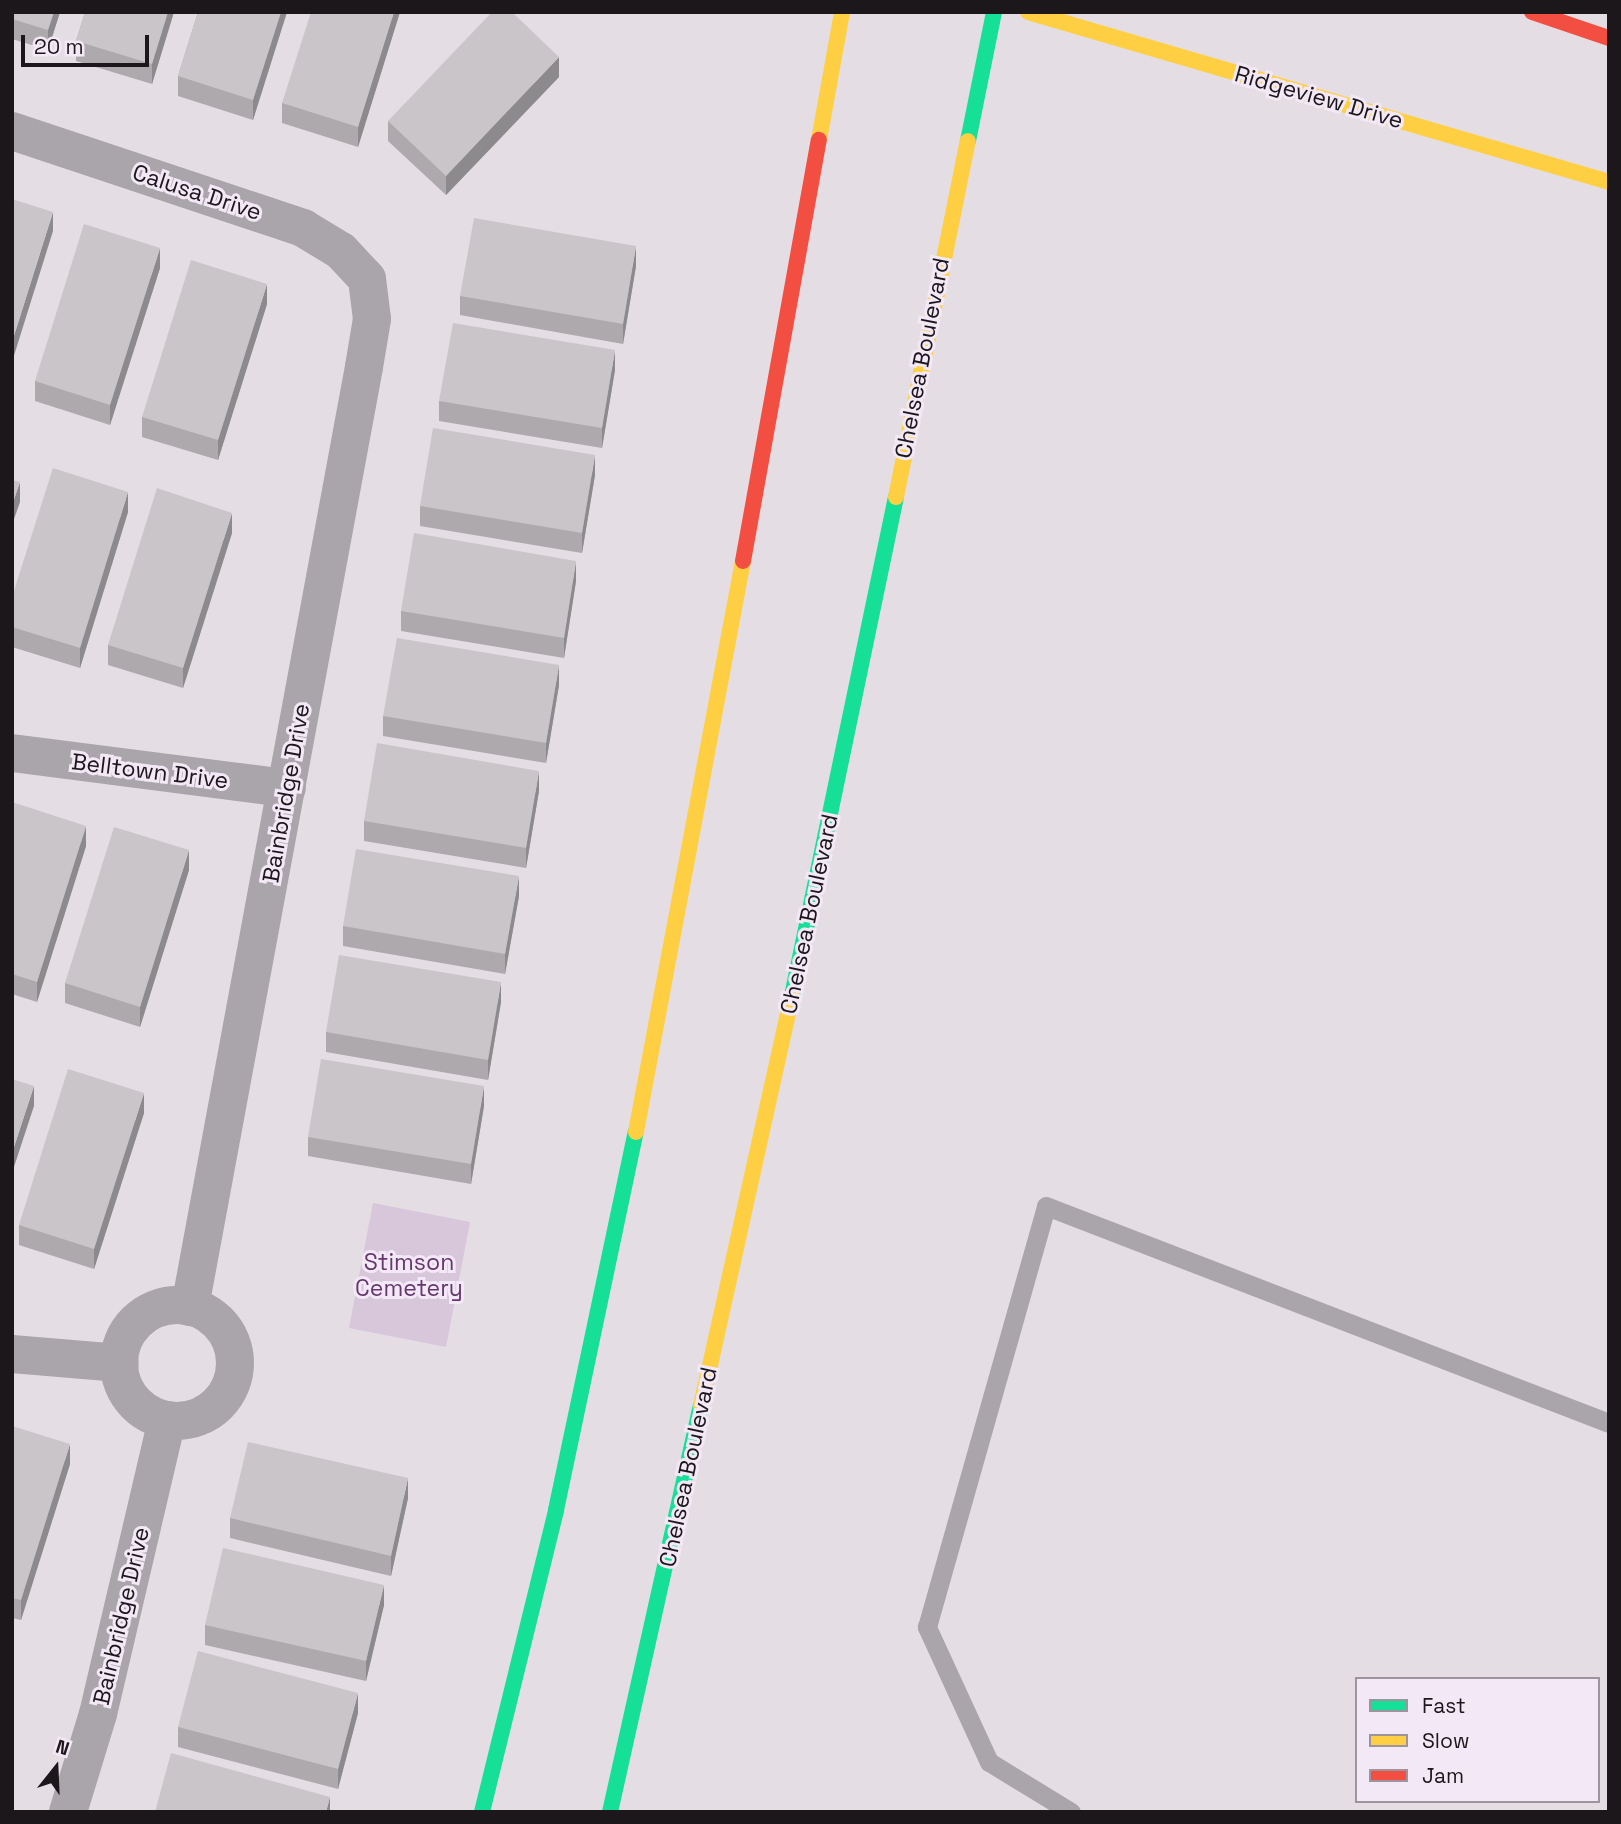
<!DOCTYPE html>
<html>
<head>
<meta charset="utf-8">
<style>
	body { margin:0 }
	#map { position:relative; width:1621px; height:1824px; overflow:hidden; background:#e4dee4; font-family:"Space Grotesk",sans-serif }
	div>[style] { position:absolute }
	.green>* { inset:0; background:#d8c6db }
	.lane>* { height:19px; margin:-9.5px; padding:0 9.5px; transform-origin:9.5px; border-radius:9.5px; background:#aaa5ab }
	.street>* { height:38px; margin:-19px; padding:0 19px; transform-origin:19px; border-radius:19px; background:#aaa5ab }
	.street>.ring { margin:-19px; padding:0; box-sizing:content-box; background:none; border:38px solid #aaa5ab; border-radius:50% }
	.fast>* { height:16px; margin:-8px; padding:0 8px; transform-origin:8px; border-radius:8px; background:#16e098 }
	.slow>* { height:16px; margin:-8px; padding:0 8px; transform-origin:8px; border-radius:8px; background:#ffcf43 }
	.jam>* { height:16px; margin:-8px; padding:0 8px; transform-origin:8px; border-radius:8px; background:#f24e42 }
	.wall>* { inset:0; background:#ada9ad }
	.shaded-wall>* { inset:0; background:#8d8a8d }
	.building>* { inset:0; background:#c9c5c9 }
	span { translate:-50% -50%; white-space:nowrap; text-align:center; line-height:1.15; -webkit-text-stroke:6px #f3e8f5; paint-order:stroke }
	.street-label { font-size:23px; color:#1b171b }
	.park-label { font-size:23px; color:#65376d }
	.frame { position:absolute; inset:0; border:14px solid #1b171b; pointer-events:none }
	.legend { position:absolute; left:1355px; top:1677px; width:245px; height:126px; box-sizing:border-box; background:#f3e8f5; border:2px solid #9d949e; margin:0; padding:9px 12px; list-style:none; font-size:21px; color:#1b171b }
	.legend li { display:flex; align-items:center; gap:14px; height:35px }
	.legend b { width:35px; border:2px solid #9d949e }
	.north { position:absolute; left:21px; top:1733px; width:70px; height:70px; -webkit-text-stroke:5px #f3e8f5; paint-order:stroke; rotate:18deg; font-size:19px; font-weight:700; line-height:28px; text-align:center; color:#1b171b }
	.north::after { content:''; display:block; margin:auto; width:24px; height:32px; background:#1b171b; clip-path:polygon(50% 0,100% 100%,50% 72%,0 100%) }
	.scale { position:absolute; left:21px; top:35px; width:128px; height:32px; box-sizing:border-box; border:4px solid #1b171b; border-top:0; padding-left:9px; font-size:21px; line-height:24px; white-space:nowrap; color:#1b171b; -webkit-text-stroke:5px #f3e8f5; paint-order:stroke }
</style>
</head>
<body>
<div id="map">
	<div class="green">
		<i style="clip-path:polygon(373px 1203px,470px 1222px,446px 1347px,349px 1328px)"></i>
	</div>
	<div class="lane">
		<i style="left:1071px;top:1812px;width:96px;rotate:-148.6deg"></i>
		<i style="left:989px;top:1762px;width:149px;rotate:-114.7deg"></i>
		<i style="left:927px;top:1627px;width:437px;rotate:-74.2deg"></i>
		<i style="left:1046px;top:1206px;width:603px;rotate:21.08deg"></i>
	</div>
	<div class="street">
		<i style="left:12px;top:131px;width:307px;rotate:18.4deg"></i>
		<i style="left:303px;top:228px;width:44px;rotate:31.2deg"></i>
		<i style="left:341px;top:251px;width:38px;rotate:47deg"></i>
		<i style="left:367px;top:279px;width:40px;rotate:82.9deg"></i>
		<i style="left:372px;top:319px;width:49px;rotate:99.5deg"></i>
		<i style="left:364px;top:367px;width:956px;rotate:100.49deg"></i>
		<i style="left:12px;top:753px;width:277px;rotate:7.3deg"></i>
		<i class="ring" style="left:119px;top:1305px;width:78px;height:78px"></i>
		<i style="left:12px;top:1354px;width:108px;rotate:4.8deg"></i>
		<i style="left:68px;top:1812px;width:102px;rotate:-73deg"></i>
		<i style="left:98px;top:1714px;width:302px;rotate:-76.8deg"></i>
	</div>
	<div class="fast">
		<i style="left:968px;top:141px;width:132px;rotate:-78.6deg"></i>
		<i style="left:792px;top:996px;width:510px;rotate:-78.23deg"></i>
		<i style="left:482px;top:1812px;width:311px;rotate:-76.2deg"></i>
		<i style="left:556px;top:1510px;width:386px;rotate:-78.1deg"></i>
		<i style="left:610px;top:1812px;width:416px;rotate:-77.4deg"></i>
	</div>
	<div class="slow">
		<i style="left:1028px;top:12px;width:605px;rotate:16.31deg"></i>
		<i style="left:819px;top:140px;width:130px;rotate:-79.8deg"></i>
		<i style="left:896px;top:497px;width:363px;rotate:-78.6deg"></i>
		<i style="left:636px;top:1132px;width:581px;rotate:-79.39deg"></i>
		<i style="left:701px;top:1406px;width:420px;rotate:-77.5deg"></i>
	</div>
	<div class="jam">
		<i style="left:1532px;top:12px;width:81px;rotate:18.7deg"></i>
		<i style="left:743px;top:561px;width:428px;rotate:-79.8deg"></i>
	</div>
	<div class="wall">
		<i style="clip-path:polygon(12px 12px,60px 12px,48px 50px,12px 39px)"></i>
		<i style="clip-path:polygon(85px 12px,174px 12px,152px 84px,76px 61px,76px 41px)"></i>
		<i style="clip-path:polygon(198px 12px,287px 12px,253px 120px,178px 96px,178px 76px)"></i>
		<i style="clip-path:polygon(400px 12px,358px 147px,282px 123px,282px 103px)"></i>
		<i style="clip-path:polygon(559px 77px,446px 195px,388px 141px,388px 121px)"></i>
		<i style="clip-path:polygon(636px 266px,623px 344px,460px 315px,460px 296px)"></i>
		<i style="clip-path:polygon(160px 268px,110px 425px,35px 401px,35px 381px)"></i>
		<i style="clip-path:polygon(267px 304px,218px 460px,142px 437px,142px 417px)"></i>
		<i style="clip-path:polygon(615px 370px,602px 448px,439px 421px,439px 401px)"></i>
		<i style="clip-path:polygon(595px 475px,582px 553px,420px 526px,420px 506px)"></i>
		<i style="clip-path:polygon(128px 512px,80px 668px,12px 647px,12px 597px)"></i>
		<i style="clip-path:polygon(232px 533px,183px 688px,108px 665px,108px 645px)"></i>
		<i style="clip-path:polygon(576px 581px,564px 658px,401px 631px,401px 611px)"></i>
		<i style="clip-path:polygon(559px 685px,546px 763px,383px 736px,383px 716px)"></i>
		<i style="clip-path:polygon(539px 791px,526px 868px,364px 841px,364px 821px)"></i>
		<i style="clip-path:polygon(12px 802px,86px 846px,37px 1002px,12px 994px)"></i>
		<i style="clip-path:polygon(189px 870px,140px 1027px,65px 1003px,65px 983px)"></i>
		<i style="clip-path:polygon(519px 896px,505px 974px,343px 946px,343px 926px)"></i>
		<i style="clip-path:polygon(501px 1002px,488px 1080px,326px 1052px,326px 1032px)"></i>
		<i style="clip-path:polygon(484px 1106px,471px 1184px,308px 1156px,308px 1137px)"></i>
		<i style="clip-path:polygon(144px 1113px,94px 1269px,19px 1245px,19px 1225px)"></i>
		<i style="clip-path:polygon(12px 1426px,70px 1464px,21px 1620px,12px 1618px)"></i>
		<i style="clip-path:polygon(408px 1498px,391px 1576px,230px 1538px,230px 1518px)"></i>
		<i style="clip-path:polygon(384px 1605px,366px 1681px,205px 1645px,205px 1625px)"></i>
		<i style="clip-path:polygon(358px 1713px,338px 1789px,178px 1747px,178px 1727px)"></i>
	</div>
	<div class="shaded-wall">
		<i style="clip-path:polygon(54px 12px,60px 12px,48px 50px,48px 30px)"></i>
		<i style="clip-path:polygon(168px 12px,174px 12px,152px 84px,152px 64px)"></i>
		<i style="clip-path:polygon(281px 12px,287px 12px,253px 120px,253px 100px)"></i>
		<i style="clip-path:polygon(394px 12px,400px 12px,358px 147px,358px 127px)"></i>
		<i style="clip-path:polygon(559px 57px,559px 77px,446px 195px,446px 176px)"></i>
		<i style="clip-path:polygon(53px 212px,53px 231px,12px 362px,12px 342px)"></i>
		<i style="clip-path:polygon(636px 246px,636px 266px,623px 344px,623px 324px)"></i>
		<i style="clip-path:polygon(160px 248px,160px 268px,110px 425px,110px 405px)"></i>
		<i style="clip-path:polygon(267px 284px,267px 304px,218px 460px,218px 440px)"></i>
		<i style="clip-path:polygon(615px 350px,615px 370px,602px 448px,602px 428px)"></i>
		<i style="clip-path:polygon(595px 455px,595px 475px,582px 553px,582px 533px)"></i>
		<i style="clip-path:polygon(20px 482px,20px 502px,12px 525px,12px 505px)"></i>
		<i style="clip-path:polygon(128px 492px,128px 512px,80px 668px,80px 648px)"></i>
		<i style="clip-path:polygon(232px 513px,232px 533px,183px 688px,183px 668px)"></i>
		<i style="clip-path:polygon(576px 561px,576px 581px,564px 658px,564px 638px)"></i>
		<i style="clip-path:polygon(559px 665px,559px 685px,546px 763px,546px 743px)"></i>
		<i style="clip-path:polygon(539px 771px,539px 791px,526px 868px,526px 848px)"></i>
		<i style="clip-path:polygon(86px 826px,86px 846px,37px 1002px,37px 982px)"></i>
		<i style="clip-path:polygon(189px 850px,189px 870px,140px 1027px,140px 1007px)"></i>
		<i style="clip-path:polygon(519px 876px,519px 896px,505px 974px,505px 954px)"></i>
		<i style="clip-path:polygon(501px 982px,501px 1002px,488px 1080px,488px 1060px)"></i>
		<i style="clip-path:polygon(34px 1086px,34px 1106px,12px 1173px,12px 1153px)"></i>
		<i style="clip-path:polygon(484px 1086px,484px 1106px,471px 1184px,471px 1164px)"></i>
		<i style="clip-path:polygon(144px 1093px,144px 1113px,94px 1269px,94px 1249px)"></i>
		<i style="clip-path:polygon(70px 1444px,70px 1464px,21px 1620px,21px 1600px)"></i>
		<i style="clip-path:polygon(408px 1478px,408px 1498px,391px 1576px,391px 1556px)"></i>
		<i style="clip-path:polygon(384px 1585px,384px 1605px,366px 1681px,366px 1661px)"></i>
		<i style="clip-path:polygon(358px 1693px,358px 1713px,338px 1789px,338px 1769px)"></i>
		<i style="clip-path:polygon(330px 1797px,330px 1812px,326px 1812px)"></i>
	</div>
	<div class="building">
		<i style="clip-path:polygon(12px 12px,54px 12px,48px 30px,12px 19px)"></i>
		<i style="clip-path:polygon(85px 12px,168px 12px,152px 64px,76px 41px)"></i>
		<i style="clip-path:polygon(198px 12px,281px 12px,253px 100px,178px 76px)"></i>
		<i style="clip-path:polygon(311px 12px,394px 12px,358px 127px,282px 103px)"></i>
		<i style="clip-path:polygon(492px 12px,512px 12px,559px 57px,446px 176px,388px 121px)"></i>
		<i style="clip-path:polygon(12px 199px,53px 212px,12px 342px)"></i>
		<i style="clip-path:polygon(474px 218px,636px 246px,623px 324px,460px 296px)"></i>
		<i style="clip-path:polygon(84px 224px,160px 248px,110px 405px,35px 381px)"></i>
		<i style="clip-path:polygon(191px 260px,267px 284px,218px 440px,142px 417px)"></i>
		<i style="clip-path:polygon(453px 323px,615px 350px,602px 428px,439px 401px)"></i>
		<i style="clip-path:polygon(433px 428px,595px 455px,582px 533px,420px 506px)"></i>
		<i style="clip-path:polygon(53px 468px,128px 492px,80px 648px,12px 627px,12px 597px)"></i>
		<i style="clip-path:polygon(12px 480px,20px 482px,12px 505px)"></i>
		<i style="clip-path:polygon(157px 488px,232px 513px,183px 668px,108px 645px)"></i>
		<i style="clip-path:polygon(414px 533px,576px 561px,564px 638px,401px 611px)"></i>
		<i style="clip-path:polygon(397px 638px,559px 665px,546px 743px,383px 716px)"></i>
		<i style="clip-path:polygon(377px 743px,539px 771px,526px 848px,364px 821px)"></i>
		<i style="clip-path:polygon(12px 802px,86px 826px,37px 982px,12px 974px)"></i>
		<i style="clip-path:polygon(114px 827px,189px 850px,140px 1007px,65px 983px)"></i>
		<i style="clip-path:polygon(356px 849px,519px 876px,505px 954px,343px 926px)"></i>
		<i style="clip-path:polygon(339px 955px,501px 982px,488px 1060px,326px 1032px)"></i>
		<i style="clip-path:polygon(321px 1059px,484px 1086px,471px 1164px,308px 1137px)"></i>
		<i style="clip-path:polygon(68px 1069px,144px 1093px,94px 1249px,19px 1225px)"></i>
		<i style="clip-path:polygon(12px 1079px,34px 1086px,12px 1153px)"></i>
		<i style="clip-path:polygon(12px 1426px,70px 1444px,21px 1600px,12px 1598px)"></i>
		<i style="clip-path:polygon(248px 1442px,408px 1478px,391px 1556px,230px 1518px)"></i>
		<i style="clip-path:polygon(223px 1548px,384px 1585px,366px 1661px,205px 1625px)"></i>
		<i style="clip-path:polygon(198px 1651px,358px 1693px,338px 1769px,178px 1727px)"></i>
		<i style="clip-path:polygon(171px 1753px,330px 1797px,326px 1812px,155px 1812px)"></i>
	</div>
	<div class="street-label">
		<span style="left:1319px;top:97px;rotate:16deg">Ridgeview Drive</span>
		<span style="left:197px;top:192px;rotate:18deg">Calusa Drive</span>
		<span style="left:922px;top:358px;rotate:-79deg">Chelsea Boulevard</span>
		<span style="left:150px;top:771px;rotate:7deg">Belltown Drive</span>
		<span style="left:286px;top:793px;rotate:-80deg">Bainbridge Drive</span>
		<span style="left:809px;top:914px;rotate:-78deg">Chelsea Boulevard</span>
		<span style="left:688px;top:1467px;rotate:-78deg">Chelsea Boulevard</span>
		<span style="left:121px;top:1616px;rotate:-77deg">Bainbridge Drive</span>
	</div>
	<div class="park-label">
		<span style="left:409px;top:1275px">Stimson<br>Cemetery</span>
	</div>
	<div class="frame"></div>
	<ul class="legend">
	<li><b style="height:9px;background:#16e098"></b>Fast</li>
	<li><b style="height:9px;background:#ffcf43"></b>Slow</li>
	<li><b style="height:9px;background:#f24e42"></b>Jam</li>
	</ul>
	<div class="north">N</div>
	<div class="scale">20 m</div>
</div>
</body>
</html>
